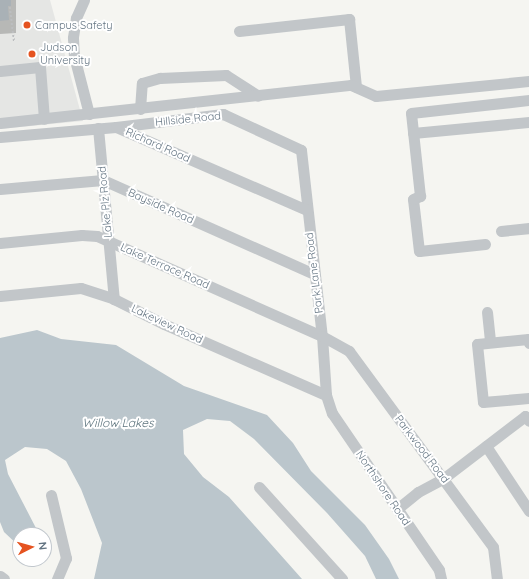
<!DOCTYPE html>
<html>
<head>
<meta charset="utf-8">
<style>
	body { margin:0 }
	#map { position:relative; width:529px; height:579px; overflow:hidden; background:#f5f5f1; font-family:Quicksand,sans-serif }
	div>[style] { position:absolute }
	.built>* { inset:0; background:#e5e6e4 }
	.water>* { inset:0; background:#bbc6cc }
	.shadow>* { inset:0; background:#0003 }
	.building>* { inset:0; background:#a9b1b6 }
	.path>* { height:1.5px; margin-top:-0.75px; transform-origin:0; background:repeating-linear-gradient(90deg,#bcbec0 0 2px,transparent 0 4px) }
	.minor>* { height:11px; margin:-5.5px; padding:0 5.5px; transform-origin:5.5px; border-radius:5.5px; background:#c2c6c9 }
	.dots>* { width:11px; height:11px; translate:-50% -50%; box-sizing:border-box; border:2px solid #fff; border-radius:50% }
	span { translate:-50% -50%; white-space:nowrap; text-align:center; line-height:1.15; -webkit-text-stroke:4px #fff; paint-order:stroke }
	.poi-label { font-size:11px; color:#637482 }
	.left { translate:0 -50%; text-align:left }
	.street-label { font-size:11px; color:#637482 }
	.water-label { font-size:12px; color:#5f767f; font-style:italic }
	.north { position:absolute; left:12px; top:527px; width:40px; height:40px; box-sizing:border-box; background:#fff; border:1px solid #c1c7cd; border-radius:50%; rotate:84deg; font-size:11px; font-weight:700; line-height:16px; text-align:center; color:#637482 }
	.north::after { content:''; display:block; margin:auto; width:14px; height:18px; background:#e55320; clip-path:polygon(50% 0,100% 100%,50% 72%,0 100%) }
</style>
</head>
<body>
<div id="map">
	<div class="built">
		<i style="clip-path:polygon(0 0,50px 0,83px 121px,0 129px)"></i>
	</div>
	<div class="water">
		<i style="clip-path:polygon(37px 330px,61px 339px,116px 345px,184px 386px,267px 415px,293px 443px,311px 471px,365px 525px,389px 559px,399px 579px,376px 579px,365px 556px,327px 513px,254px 439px,230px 421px,207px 419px,183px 430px,184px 454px,203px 477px,229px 497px,302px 579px,94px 579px,102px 543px,81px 489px,66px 461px,47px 449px,25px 447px,5px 460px,8px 474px,37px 530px,36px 535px,20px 535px,20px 547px,4px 532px,0 522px,0 338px)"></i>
	</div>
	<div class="shadow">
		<i style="clip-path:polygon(0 0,16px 0,16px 33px,0 34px)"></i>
	</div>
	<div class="building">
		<i style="clip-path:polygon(0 0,11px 0,11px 6px,8px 6px,9px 20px,0 21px)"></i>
	</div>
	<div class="path">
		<i style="left:10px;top:7px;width:35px;rotate:83deg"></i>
	</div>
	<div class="minor">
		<i style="left:84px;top:0;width:20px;rotate:114deg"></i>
		<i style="left:76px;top:18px;width:20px;rotate:99deg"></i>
		<i style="left:73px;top:38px;width:18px;rotate:87deg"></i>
		<i style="left:74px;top:56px;width:60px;rotate:75.5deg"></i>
		<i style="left:239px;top:31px;width:111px;rotate:-6.2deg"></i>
		<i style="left:349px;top:19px;width:68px;rotate:84.1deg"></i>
		<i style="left:0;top:71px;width:40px;rotate:-5.7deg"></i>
		<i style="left:40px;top:67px;width:52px;rotate:85.6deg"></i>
		<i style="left:140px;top:109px;width:26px;rotate:-86deg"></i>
		<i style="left:142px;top:83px;width:19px;rotate:-16deg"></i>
		<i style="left:160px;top:78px;width:66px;rotate:-2.6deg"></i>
		<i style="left:226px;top:75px;width:38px;rotate:33deg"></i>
		<i style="left:0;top:123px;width:353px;rotate:-6.2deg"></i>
		<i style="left:351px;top:85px;width:27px;rotate:24deg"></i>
		<i style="left:376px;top:96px;width:154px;rotate:-5.6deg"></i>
		<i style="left:116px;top:127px;width:108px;rotate:-6.9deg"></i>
		<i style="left:223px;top:114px;width:86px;rotate:24.8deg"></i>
		<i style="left:301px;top:150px;width:187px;rotate:83.6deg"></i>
		<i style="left:322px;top:336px;width:59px;rotate:86.1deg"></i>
		<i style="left:326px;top:395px;width:19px;rotate:72deg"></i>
		<i style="left:332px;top:413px;width:190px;rotate:55.7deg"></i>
		<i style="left:439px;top:570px;width:9px;rotate:77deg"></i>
		<i style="left:98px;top:128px;width:172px;rotate:84.7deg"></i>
		<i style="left:413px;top:133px;width:117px;rotate:-5.4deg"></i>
		<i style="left:0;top:137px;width:116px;rotate:-4.9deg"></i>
		<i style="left:116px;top:127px;width:208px;rotate:23.5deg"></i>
		<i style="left:0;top:189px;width:103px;rotate:-5deg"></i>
		<i style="left:103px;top:180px;width:231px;rotate:24deg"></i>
		<i style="left:501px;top:231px;width:28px;rotate:-6deg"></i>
		<i style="left:0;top:243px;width:82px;rotate:-5.6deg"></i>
		<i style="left:82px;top:235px;width:15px;rotate:4deg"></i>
		<i style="left:97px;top:236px;width:246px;rotate:24deg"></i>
		<i style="left:322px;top:336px;width:31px;rotate:29deg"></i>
		<i style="left:349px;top:351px;width:243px;rotate:53.7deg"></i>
		<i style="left:493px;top:547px;width:32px;rotate:83deg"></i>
		<i style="left:485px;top:244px;width:66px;rotate:173.9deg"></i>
		<i style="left:419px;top:251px;width:52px;rotate:-96.6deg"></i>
		<i style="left:413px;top:199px;width:8px;rotate:-23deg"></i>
		<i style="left:420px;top:196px;width:83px;rotate:-96.2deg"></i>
		<i style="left:411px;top:113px;width:119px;rotate:-6.3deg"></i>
		<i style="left:0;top:296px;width:81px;rotate:-5.6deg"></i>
		<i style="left:81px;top:288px;width:35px;rotate:18deg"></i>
		<i style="left:114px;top:299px;width:56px;rotate:26.6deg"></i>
		<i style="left:164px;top:324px;width:177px;rotate:23.7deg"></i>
		<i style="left:487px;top:312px;width:30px;rotate:84deg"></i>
		<i style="left:529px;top:343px;width:4px;rotate:-104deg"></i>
		<i style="left:528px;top:339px;width:51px;rotate:174.4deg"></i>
		<i style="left:477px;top:344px;width:58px;rotate:84.1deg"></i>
		<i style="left:483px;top:402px;width:46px;rotate:-5deg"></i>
		<i style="left:486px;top:446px;width:78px;rotate:56.5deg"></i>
		<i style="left:259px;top:487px;width:124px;rotate:47.9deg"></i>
		<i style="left:51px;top:495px;width:65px;rotate:76.6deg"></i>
		<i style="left:66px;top:558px;width:23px;rotate:113deg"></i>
		<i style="left:397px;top:509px;width:27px;rotate:-39deg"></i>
		<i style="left:418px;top:492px;width:30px;rotate:-28deg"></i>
		<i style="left:444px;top:478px;width:102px;rotate:-37.4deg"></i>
		<i style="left:525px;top:416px;width:6px;rotate:51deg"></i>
		<i style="left:0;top:576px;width:5px;rotate:37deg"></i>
	</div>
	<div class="dots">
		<i style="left:27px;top:25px;background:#e55320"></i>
		<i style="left:32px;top:54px;background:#e55320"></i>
	</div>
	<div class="poi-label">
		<span class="left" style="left:35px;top:25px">Campus Safety</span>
		<span class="left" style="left:40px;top:54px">Judson<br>University</span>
	</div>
	<div class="street-label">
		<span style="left:188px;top:119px;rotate:-6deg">Hillside Road</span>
		<span style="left:158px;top:145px;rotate:24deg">Richard Road</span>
		<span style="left:105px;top:202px;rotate:-95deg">Lake Plz Road</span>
		<span style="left:161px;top:206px;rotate:24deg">Bayside Road</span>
		<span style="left:165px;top:266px;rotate:24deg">Lake Terrace Road</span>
		<span style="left:314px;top:273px;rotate:-97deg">Park Lane Road</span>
		<span style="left:167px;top:324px;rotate:25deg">Lakeview Road</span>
		<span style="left:422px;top:449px;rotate:53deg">Parkwood Road</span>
		<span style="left:383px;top:488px;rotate:56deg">Northshore Road</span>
	</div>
	<div class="water-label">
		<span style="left:118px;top:423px">Willow Lakes</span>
	</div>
	<div class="north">N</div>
</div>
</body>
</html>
